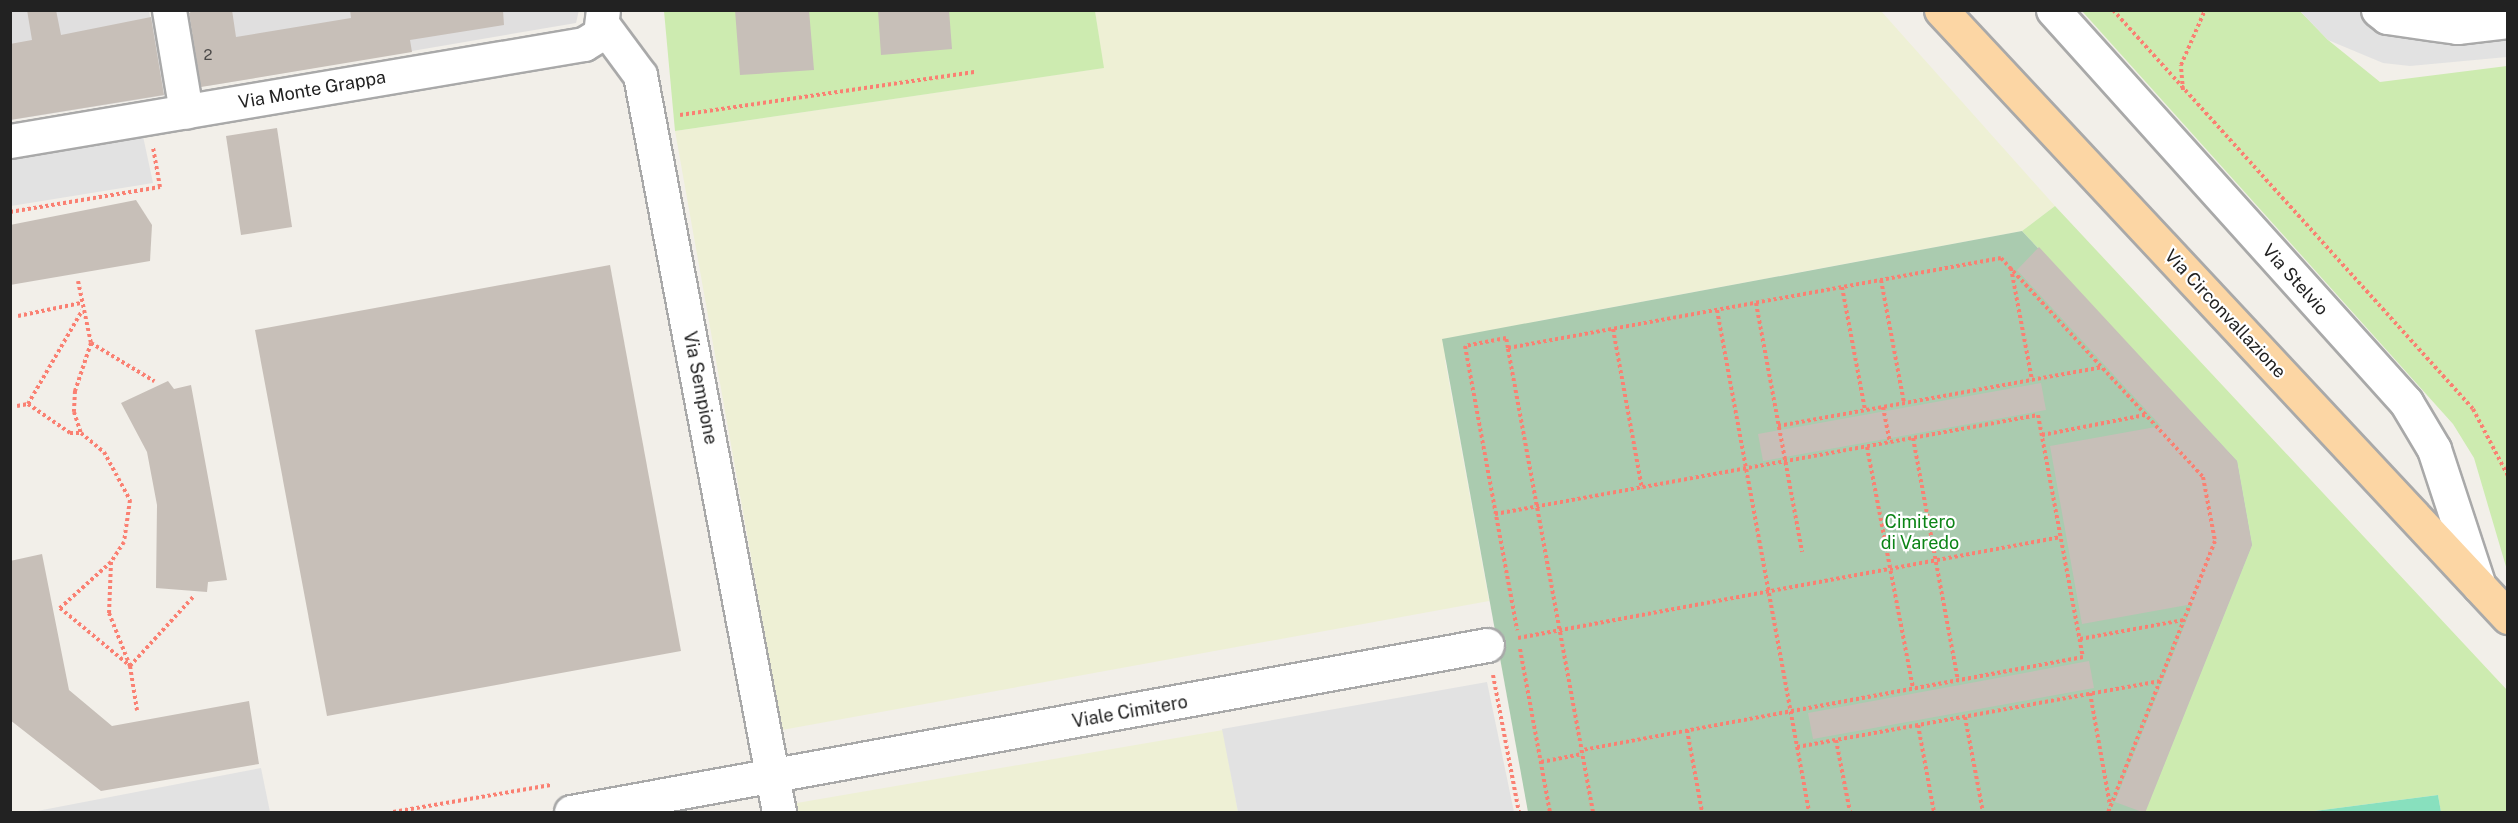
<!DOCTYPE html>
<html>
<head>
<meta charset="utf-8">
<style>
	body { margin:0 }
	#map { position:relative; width:2518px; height:823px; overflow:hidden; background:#f2efe9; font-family:"Public Sans",sans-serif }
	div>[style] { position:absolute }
	.residential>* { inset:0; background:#e0dfdf }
	.farmland>* { inset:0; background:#eef0d5 }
	.grass>* { inset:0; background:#cdebb0 }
	.cemetery>* { inset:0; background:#aacbaf }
	.pitch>* { inset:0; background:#88e0be }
	.parking>* { inset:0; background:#e2e2e2 }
	.building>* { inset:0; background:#c7bfb8 }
	.path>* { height:4px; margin-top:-2px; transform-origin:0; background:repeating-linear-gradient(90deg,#fa8072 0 3px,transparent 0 6px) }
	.roads { filter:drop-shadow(2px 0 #a9a9a9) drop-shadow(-2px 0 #a9a9a9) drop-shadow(0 2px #a9a9a9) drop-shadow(0 -2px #a9a9a9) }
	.minor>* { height:33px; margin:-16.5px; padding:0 16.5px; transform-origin:16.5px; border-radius:16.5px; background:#fff }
	.major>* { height:33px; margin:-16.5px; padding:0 16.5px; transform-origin:16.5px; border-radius:16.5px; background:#fcd6a4 }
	span { translate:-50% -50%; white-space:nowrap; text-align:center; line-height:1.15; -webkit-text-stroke:4.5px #fff; paint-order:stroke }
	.number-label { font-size:15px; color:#4b4948 }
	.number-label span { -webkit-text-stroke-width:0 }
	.street-label { font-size:18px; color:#222 }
	.park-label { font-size:18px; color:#0c8416 }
	.frame { position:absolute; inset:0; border:12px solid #222; pointer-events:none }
</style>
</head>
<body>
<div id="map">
	<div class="residential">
		<i style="clip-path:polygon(149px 10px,150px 17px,154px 17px,167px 95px,11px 120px,11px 11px)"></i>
		<i style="clip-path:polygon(579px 10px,576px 23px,207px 86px,194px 11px)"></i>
	</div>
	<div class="farmland">
		<i style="clip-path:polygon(1095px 11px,1881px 11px,2055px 206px,2022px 231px,1538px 321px,1445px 360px,1489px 601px,782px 730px,675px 131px,1103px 68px)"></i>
		<i style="clip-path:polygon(1223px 730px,1238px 812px,792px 812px,791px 804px)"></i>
	</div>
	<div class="grass">
		<i style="clip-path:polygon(664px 11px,1095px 11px,1104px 68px,675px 131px)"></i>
		<i style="clip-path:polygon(2082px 11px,2300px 11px,2328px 40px,2380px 82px,2507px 66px,2507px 570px,2474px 458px,2453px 424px)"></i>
		<i style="clip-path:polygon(2055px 206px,2507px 690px,2507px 812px,2441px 812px,2438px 795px,2307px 812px,2145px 812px,2252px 545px,2237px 461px,2022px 231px)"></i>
	</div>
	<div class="cemetery">
		<i style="clip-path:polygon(2022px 231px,2237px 461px,2252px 545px,2145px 812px,1528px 812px,1442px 339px)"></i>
	</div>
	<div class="pitch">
		<i style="clip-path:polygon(2438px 795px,2441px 812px,2307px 812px)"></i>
	</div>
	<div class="parking">
		<i style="clip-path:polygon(2300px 11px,2507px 11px,2507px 57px,2410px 66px,2383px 63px,2328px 40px)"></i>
		<i style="clip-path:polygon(143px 136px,153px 183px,11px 206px,11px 160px)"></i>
		<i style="clip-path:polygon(1487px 682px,1514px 812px,1238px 812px,1222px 729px)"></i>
		<i style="clip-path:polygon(261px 768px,270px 812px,32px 812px)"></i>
	</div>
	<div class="building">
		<i style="clip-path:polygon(27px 10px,56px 10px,61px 35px,151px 17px,164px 95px,10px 120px,10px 44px,32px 40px)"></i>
		<i style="clip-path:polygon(194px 10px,232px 10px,236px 37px,351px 18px,350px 10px,503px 10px,504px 25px,410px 40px,412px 52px,201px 87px,189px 13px)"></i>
		<i style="clip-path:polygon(735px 10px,809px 10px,814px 70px,740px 75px)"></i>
		<i style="clip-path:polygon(878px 10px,949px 10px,952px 49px,881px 55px)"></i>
		<i style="clip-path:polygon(277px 128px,292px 227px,241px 235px,226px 136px)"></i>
		<i style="clip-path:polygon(136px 200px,152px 225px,150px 261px,10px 285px,10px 225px)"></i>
		<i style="clip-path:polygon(2039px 247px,2237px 461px,2252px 545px,2145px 813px,2115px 802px,2193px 604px,2082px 624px,2050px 446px,2161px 426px,2017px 270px)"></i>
		<i style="clip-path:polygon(610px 265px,681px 651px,327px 716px,255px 330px)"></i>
		<i style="clip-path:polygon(168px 381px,174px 389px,191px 385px,227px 580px,208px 582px,207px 592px,156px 588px,157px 505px,147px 452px,121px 403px)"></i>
		<i style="clip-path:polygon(2041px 383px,2046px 410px,1763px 461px,1758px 434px)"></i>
		<i style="clip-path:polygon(42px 554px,69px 690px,112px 726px,249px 701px,259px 764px,101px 791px,10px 720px,10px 561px)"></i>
		<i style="clip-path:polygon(2089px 661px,2094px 688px,1813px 739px,1808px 713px)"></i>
	</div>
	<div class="path">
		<i style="left:2113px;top:10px;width:537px;rotate:47.94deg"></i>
		<i style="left:2473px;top:409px;width:76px;rotate:62.4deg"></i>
		<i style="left:2183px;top:90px;width:25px;rotate:-95deg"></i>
		<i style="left:2181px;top:65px;width:60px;rotate:-66.4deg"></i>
		<i style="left:680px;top:115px;width:299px;rotate:-8.3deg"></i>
		<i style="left:10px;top:212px;width:152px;rotate:-9.5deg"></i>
		<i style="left:160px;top:187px;width:40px;rotate:-100deg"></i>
		<i style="left:2011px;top:268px;width:114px;rotate:79.4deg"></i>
		<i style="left:1881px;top:280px;width:125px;rotate:79.4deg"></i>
		<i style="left:78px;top:281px;width:63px;rotate:78.2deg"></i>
		<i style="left:91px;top:343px;width:51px;rotate:108.4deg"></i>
		<i style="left:75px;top:391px;width:21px;rotate:93deg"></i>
		<i style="left:74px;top:412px;width:22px;rotate:72deg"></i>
		<i style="left:81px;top:433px;width:30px;rotate:40deg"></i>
		<i style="left:104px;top:452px;width:55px;rotate:61.6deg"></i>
		<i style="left:130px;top:500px;width:42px;rotate:98.1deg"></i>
		<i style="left:124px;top:542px;width:24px;rotate:123deg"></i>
		<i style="left:111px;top:562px;width:51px;rotate:92.2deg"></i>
		<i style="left:109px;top:613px;width:57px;rotate:68.4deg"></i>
		<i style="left:130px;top:666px;width:45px;rotate:81deg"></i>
		<i style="left:1842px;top:287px;width:125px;rotate:79.4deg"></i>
		<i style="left:1756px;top:303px;width:253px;rotate:79.5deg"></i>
		<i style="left:1717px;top:310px;width:510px;rotate:79.61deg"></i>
		<i style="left:18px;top:316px;width:64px;rotate:-11.7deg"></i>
		<i style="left:1613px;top:329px;width:162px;rotate:79.7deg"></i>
		<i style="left:91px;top:343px;width:74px;rotate:31.1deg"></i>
		<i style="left:1508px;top:348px;width:10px;rotate:-101deg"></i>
		<i style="left:1506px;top:338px;width:42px;rotate:169deg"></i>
		<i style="left:1465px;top:346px;width:289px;rotate:79.6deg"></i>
		<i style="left:28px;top:404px;width:51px;rotate:34.6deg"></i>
		<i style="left:70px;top:433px;width:11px"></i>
		<i style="left:17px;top:406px;width:11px;rotate:-10deg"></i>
		<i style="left:28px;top:404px;width:108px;rotate:-59.9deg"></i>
		<i style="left:1883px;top:407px;width:36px;rotate:79deg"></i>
		<i style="left:1778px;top:426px;width:329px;rotate:-10.3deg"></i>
		<i style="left:2042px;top:435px;width:105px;rotate:-11deg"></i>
		<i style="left:1913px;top:438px;width:246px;rotate:79.5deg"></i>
		<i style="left:1867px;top:447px;width:246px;rotate:79.2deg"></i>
		<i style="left:1495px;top:514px;width:552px;rotate:-10.33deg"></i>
		<i style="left:2038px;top:415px;width:246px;rotate:79.5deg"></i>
		<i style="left:2083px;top:657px;width:510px;rotate:169.48deg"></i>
		<i style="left:111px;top:562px;width:69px;rotate:138deg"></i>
		<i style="left:60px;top:608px;width:91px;rotate:39.6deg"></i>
		<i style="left:130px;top:666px;width:95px;rotate:-47.6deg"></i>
		<i style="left:1518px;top:638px;width:552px;rotate:-10.54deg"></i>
		<i style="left:2080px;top:639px;width:106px;rotate:-10.4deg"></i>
		<i style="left:1520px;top:649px;width:166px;rotate:79.6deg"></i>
		<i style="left:1493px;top:675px;width:139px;rotate:79.3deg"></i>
		<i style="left:2090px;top:693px;width:114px;rotate:79.9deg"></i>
		<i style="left:1965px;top:717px;width:97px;rotate:79.3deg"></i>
		<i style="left:1918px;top:725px;width:88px;rotate:79.6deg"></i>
		<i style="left:1687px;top:730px;width:83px;rotate:79.6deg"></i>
		<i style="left:1836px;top:740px;width:73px;rotate:79deg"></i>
		<i style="left:1797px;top:747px;width:368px;rotate:-10.3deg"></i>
		<i style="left:1541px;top:762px;width:42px;rotate:-11deg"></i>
		<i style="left:393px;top:812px;width:160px;rotate:-9.7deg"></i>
		<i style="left:1593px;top:812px;width:472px;rotate:-100.4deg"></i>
		<i style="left:1508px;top:348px;width:501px;rotate:-10.35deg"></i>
		<i style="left:2001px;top:258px;width:298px;rotate:47.3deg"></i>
		<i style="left:2203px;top:477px;width:65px;rotate:79.4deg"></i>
		<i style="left:2215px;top:541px;width:291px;rotate:111.5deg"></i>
	</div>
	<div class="roads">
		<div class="minor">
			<i style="left:169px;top:10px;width:103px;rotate:80.5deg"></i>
			<i style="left:2053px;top:10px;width:528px;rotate:48deg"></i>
			<i style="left:2406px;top:402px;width:55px;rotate:59.2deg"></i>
			<i style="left:2434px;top:449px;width:144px;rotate:71.8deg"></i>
			<i style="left:2378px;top:10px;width:11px;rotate:38deg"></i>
			<i style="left:2387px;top:17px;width:71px;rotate:8.1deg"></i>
			<i style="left:2457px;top:27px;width:51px;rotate:-6.7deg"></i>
			<i style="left:603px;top:25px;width:62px;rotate:53.5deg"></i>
			<i style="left:640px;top:75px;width:750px;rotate:79.32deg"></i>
			<i style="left:10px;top:141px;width:582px;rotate:-9.59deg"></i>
			<i style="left:584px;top:44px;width:19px;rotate:-32deg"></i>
			<i style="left:600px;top:34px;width:24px;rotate:-83deg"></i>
			<i style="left:571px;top:812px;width:931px;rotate:-10.33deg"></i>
		</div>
		<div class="major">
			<i style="left:1941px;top:10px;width:831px;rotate:46.95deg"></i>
		</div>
	</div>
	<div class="number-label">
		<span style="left:208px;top:55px">2</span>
	</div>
	<div class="street-label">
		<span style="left:312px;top:90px;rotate:-10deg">Via Monte Grappa</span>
		<span style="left:2295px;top:280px;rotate:48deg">Via Stelvio</span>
		<span style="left:2225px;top:314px;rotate:47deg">Via Circonvallazione</span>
		<span style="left:700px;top:388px;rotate:79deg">Via Sempione</span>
		<span style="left:1130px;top:712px;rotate:-10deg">Viale Cimitero</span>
	</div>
	<div class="park-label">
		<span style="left:1920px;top:533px">Cimitero<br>di Varedo</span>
	</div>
	<div class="frame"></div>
</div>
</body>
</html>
